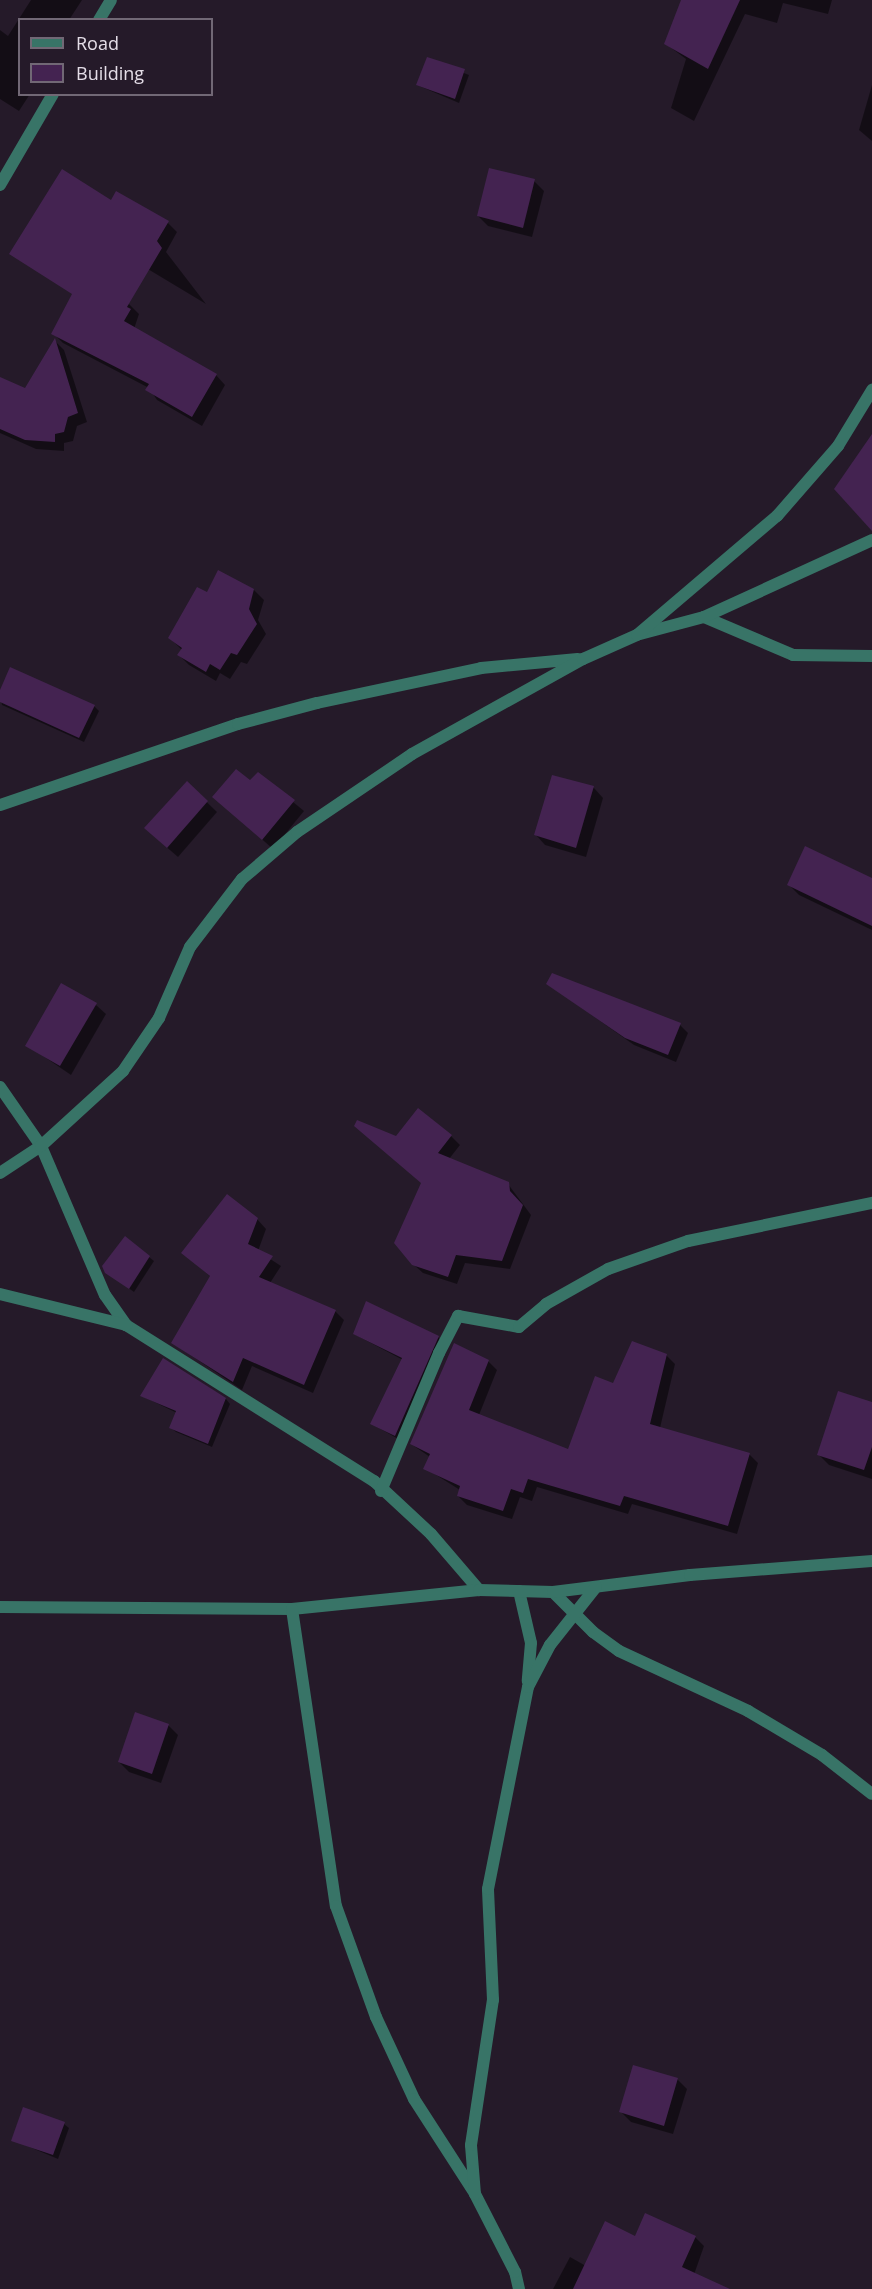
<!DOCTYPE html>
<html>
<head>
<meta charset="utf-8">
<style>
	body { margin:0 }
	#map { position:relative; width:872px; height:2289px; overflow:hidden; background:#251a29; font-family:"Open Sans",sans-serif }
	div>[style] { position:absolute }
	.shadow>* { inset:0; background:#0007 }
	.building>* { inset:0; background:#442351 }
	.street>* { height:12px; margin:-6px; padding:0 6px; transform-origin:6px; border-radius:6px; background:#387467 }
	span { translate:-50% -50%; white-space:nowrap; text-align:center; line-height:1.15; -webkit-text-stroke:6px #251a29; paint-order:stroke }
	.legend { position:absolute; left:18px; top:18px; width:195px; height:78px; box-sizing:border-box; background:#251a29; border:2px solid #716875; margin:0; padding:8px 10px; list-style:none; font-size:18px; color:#e4dde7 }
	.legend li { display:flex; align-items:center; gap:12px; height:30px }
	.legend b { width:30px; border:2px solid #716875 }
</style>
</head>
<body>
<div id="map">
	<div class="shadow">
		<i style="clip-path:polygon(31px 0,82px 0,69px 20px,20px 20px,20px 94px,30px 94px,19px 111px,0 99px,0 30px,8px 36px)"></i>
		<i style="clip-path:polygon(703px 0,832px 0,828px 14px,783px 3px,777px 23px,745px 14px,694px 121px,671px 108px,686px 59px,666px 44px)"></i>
		<i style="clip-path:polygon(428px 59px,469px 75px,459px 103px,417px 85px)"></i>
		<i style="clip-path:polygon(872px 85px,872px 141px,859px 130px)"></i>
		<i style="clip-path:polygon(534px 181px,544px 191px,532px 237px,488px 226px,478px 216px)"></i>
		<i style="clip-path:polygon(111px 202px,168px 223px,177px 232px,166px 252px,206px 304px,53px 212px)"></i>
		<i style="clip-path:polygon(129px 304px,139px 314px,134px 329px,216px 375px,225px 385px,202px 426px,157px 400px,149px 388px,63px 343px,53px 333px)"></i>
		<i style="clip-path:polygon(55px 341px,64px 350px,87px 422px,77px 426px,73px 441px,64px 443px,64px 451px,36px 449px,0 433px,0 394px,26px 390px)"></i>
		<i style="clip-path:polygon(254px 590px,264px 600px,258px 620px,266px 634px,247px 664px,241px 662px,230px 679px,220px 673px,216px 681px,189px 665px,179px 655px,182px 650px,170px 638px,208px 594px)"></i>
		<i style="clip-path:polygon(0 693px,94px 706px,99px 711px,84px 742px,2px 705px)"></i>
		<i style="clip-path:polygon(259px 774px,304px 811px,273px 849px,224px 806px)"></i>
		<i style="clip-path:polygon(553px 776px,594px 788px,603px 798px,586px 857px,545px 845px,536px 835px)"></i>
		<i style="clip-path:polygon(187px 783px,217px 812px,178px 857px,156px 838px)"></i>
		<i style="clip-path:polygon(872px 880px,872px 930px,799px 895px,789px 885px)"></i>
		<i style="clip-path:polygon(548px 984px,680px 1025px,688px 1033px,676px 1062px,634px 1045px)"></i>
		<i style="clip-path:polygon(96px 1005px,106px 1014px,71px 1075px,27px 1045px)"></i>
		<i style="clip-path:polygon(451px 1136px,460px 1145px,449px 1159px,508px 1184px,531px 1215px,510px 1269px,465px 1263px,457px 1284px,423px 1273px,413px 1264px,423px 1183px,397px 1138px)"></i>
		<i style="clip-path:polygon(257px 1219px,266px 1229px,258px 1251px,281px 1266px,270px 1283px,335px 1311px,344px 1320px,313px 1393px,252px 1366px,242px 1390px,173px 1343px,211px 1277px,183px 1253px)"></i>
		<i style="clip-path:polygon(149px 1257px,154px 1261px,134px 1292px,106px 1272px)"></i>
		<i style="clip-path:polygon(354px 1334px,438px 1337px,442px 1342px,400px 1440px,372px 1424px,403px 1360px)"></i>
		<i style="clip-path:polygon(666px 1355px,675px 1364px,660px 1428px,749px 1454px,758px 1463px,737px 1534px,632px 1504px,628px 1514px,537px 1487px,532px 1501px,520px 1497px,512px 1519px,467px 1505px,458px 1496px,460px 1490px,425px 1468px,430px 1457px,411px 1444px,488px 1361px,497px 1370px,479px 1415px,569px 1451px,613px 1385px)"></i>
		<i style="clip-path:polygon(142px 1396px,226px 1399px,230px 1404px,212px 1447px,176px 1432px,171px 1428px,177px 1413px)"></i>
		<i style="clip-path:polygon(872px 1404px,872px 1479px,829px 1465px,819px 1455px)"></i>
		<i style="clip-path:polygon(168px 1725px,178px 1735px,161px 1783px,129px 1772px,119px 1762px)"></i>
		<i style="clip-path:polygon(677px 2079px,687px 2089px,673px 2134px,631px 2122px,621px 2112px)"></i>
		<i style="clip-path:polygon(64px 2124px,69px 2128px,58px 2159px,13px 2140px)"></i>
		<i style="clip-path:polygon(695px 2237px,704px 2246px,689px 2289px,553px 2289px,570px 2257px,586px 2266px,636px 2238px)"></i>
	</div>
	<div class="building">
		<i style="clip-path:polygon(681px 0,740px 0,708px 69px,664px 44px)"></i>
		<i style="clip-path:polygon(427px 57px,465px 69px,455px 99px,416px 85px)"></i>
		<i style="clip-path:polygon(489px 168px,535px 179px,523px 228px,477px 216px)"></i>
		<i style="clip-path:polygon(62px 169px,111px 200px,116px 191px,169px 221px,157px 241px,162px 248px,127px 307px,131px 309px,124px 321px,217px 374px,192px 417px,145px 390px,149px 384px,51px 334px,72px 294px,9px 254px)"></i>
		<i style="clip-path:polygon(55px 338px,78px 413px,68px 417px,64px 432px,55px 434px,55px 442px,25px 440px,0 429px,0 377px,25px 388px)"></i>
		<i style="clip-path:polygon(872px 434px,872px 531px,834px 489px)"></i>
		<i style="clip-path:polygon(218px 570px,254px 589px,249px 609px,257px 624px,237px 655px,231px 653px,220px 670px,210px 664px,206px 672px,177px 655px,182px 648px,168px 638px,197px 587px,207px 592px)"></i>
		<i style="clip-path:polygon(10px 667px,95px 705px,79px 738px,0 702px,0 690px)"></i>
		<i style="clip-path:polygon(236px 769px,250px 780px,258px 772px,295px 800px,262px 840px,212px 797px)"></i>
		<i style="clip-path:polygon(552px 775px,594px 786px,576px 848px,534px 835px)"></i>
		<i style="clip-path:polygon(187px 781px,208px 801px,167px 848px,144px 828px)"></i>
		<i style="clip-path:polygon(805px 846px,872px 878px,872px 926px,787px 885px)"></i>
		<i style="clip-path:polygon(552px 973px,681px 1023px,668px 1055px,625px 1038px,546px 984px)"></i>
		<i style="clip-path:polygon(61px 983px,97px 1003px,60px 1066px,25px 1046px)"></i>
		<i style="clip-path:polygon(418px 1108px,452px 1135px,438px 1153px,509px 1182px,510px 1191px,523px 1205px,502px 1261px,456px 1255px,448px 1277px,412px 1265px,394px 1243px,421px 1183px,354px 1126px,357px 1120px,396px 1136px)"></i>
		<i style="clip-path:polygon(227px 1194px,258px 1218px,248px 1244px,273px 1256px,259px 1277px,336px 1310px,304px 1385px,243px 1358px,233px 1382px,171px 1343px,210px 1276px,181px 1253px)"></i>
		<i style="clip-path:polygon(125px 1236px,150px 1256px,129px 1289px,105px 1273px,102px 1266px)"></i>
		<i style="clip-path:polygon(366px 1301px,439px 1336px,395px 1436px,370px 1424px,402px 1358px,353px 1334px)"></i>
		<i style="clip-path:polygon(632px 1341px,667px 1354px,650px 1424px,750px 1453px,728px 1526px,624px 1496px,620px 1506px,528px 1479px,523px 1493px,511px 1489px,503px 1511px,457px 1496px,460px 1486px,423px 1469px,430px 1454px,410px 1444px,454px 1343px,489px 1360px,469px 1410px,568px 1449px,595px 1376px,613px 1383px)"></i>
		<i style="clip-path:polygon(163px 1358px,226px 1398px,208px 1444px,169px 1428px,176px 1411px,140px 1396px)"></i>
		<i style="clip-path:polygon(838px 1391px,872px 1402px,872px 1447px,864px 1470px,817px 1455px)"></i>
		<i style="clip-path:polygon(135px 1712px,169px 1724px,152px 1774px,118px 1762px)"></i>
		<i style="clip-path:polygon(633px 2065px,678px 2078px,664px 2126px,619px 2112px)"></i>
		<i style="clip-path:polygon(23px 2107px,65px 2122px,53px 2155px,11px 2141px)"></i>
		<i style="clip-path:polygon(645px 2213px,696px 2236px,682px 2267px,730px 2289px,573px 2289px,605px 2221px,635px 2236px)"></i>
	</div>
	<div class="street">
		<i style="left:99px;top:20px;width:23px;rotate:-59deg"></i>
		<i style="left:0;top:185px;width:105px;rotate:-59.8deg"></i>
		<i style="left:704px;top:617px;width:97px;rotate:23.1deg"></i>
		<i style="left:793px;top:655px;width:79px;rotate:0.7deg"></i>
		<i style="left:640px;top:634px;width:66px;rotate:-14.9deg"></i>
		<i style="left:704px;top:617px;width:185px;rotate:-24.6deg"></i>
		<i style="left:0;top:805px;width:251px;rotate:-18.8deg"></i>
		<i style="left:238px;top:724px;width:82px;rotate:-14.9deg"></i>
		<i style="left:317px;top:703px;width:168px;rotate:-12deg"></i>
		<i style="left:481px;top:668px;width:97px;rotate:-5.3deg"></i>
		<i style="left:0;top:1087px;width:72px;rotate:55.2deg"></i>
		<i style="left:41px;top:1146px;width:162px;rotate:66.8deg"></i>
		<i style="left:105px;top:1295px;width:37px;rotate:55deg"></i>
		<i style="left:126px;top:1325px;width:293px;rotate:32.2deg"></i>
		<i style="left:374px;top:1481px;width:78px;rotate:42.9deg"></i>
		<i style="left:431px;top:1534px;width:74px;rotate:49.4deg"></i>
		<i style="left:0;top:1173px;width:49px;rotate:-33.4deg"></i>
		<i style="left:41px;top:1146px;width:111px;rotate:-42.4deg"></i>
		<i style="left:123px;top:1071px;width:64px;rotate:-55.8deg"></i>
		<i style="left:159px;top:1018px;width:77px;rotate:-66.4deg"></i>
		<i style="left:190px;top:947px;width:86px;rotate:-52.6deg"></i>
		<i style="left:242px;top:879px;width:72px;rotate:-40.5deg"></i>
		<i style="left:297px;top:832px;width:139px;rotate:-34.1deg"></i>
		<i style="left:412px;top:754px;width:196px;rotate:-29.1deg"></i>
		<i style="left:583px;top:659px;width:59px;rotate:-24deg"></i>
		<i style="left:637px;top:635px;width:184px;rotate:-40.4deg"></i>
		<i style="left:777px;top:516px;width:93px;rotate:-48.9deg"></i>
		<i style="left:838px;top:446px;width:66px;rotate:-58.7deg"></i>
		<i style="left:0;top:1294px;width:130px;rotate:13.8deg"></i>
		<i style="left:381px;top:1491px;width:150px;rotate:-67.2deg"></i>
		<i style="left:439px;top:1353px;width:42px;rotate:-62.8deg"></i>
		<i style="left:458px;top:1316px;width:62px;rotate:10.2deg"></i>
		<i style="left:519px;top:1327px;width:35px;rotate:-40deg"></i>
		<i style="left:546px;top:1304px;width:71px;rotate:-29.4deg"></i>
		<i style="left:608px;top:1269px;width:85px;rotate:-19.3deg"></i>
		<i style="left:688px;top:1241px;width:188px;rotate:-11.7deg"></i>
		<i style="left:519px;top:1591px;width:53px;rotate:77deg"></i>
		<i style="left:531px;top:1643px;width:38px;rotate:95deg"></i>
		<i style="left:553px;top:1592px;width:57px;rotate:45deg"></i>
		<i style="left:593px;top:1632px;width:32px;rotate:36deg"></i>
		<i style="left:619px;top:1651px;width:142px;rotate:24.9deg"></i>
		<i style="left:748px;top:1711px;width:86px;rotate:30.7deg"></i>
		<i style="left:822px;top:1755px;width:63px;rotate:38deg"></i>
		<i style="left:0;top:1607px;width:292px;rotate:0.4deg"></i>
		<i style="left:292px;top:1609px;width:188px;rotate:-5.8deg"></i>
		<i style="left:479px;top:1590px;width:74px;rotate:1.5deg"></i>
		<i style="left:553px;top:1592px;width:138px;rotate:-7.1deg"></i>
		<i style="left:690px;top:1575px;width:183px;rotate:-4.4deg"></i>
		<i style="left:292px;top:1609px;width:300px;rotate:81.6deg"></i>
		<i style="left:336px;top:1906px;width:118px;rotate:70.2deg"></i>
		<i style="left:376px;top:2017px;width:90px;rotate:65.1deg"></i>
		<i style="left:414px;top:2099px;width:111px;rotate:57.2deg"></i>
		<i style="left:519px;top:2289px;width:17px;rotate:-103deg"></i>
		<i style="left:515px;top:2272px;width:88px;rotate:-117.1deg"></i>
		<i style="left:475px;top:2194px;width:49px;rotate:-94.7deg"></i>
		<i style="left:471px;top:2145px;width:147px;rotate:-81.4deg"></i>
		<i style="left:493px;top:2000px;width:111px;rotate:-92.6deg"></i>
		<i style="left:488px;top:1889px;width:206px;rotate:-78.8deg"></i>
		<i style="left:528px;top:1687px;width:47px;rotate:-62.4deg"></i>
		<i style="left:550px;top:1645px;width:74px;rotate:-51.6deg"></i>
	</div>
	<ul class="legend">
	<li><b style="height:8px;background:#387467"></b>Road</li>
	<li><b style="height:16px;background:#442351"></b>Building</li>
	</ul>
</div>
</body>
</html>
